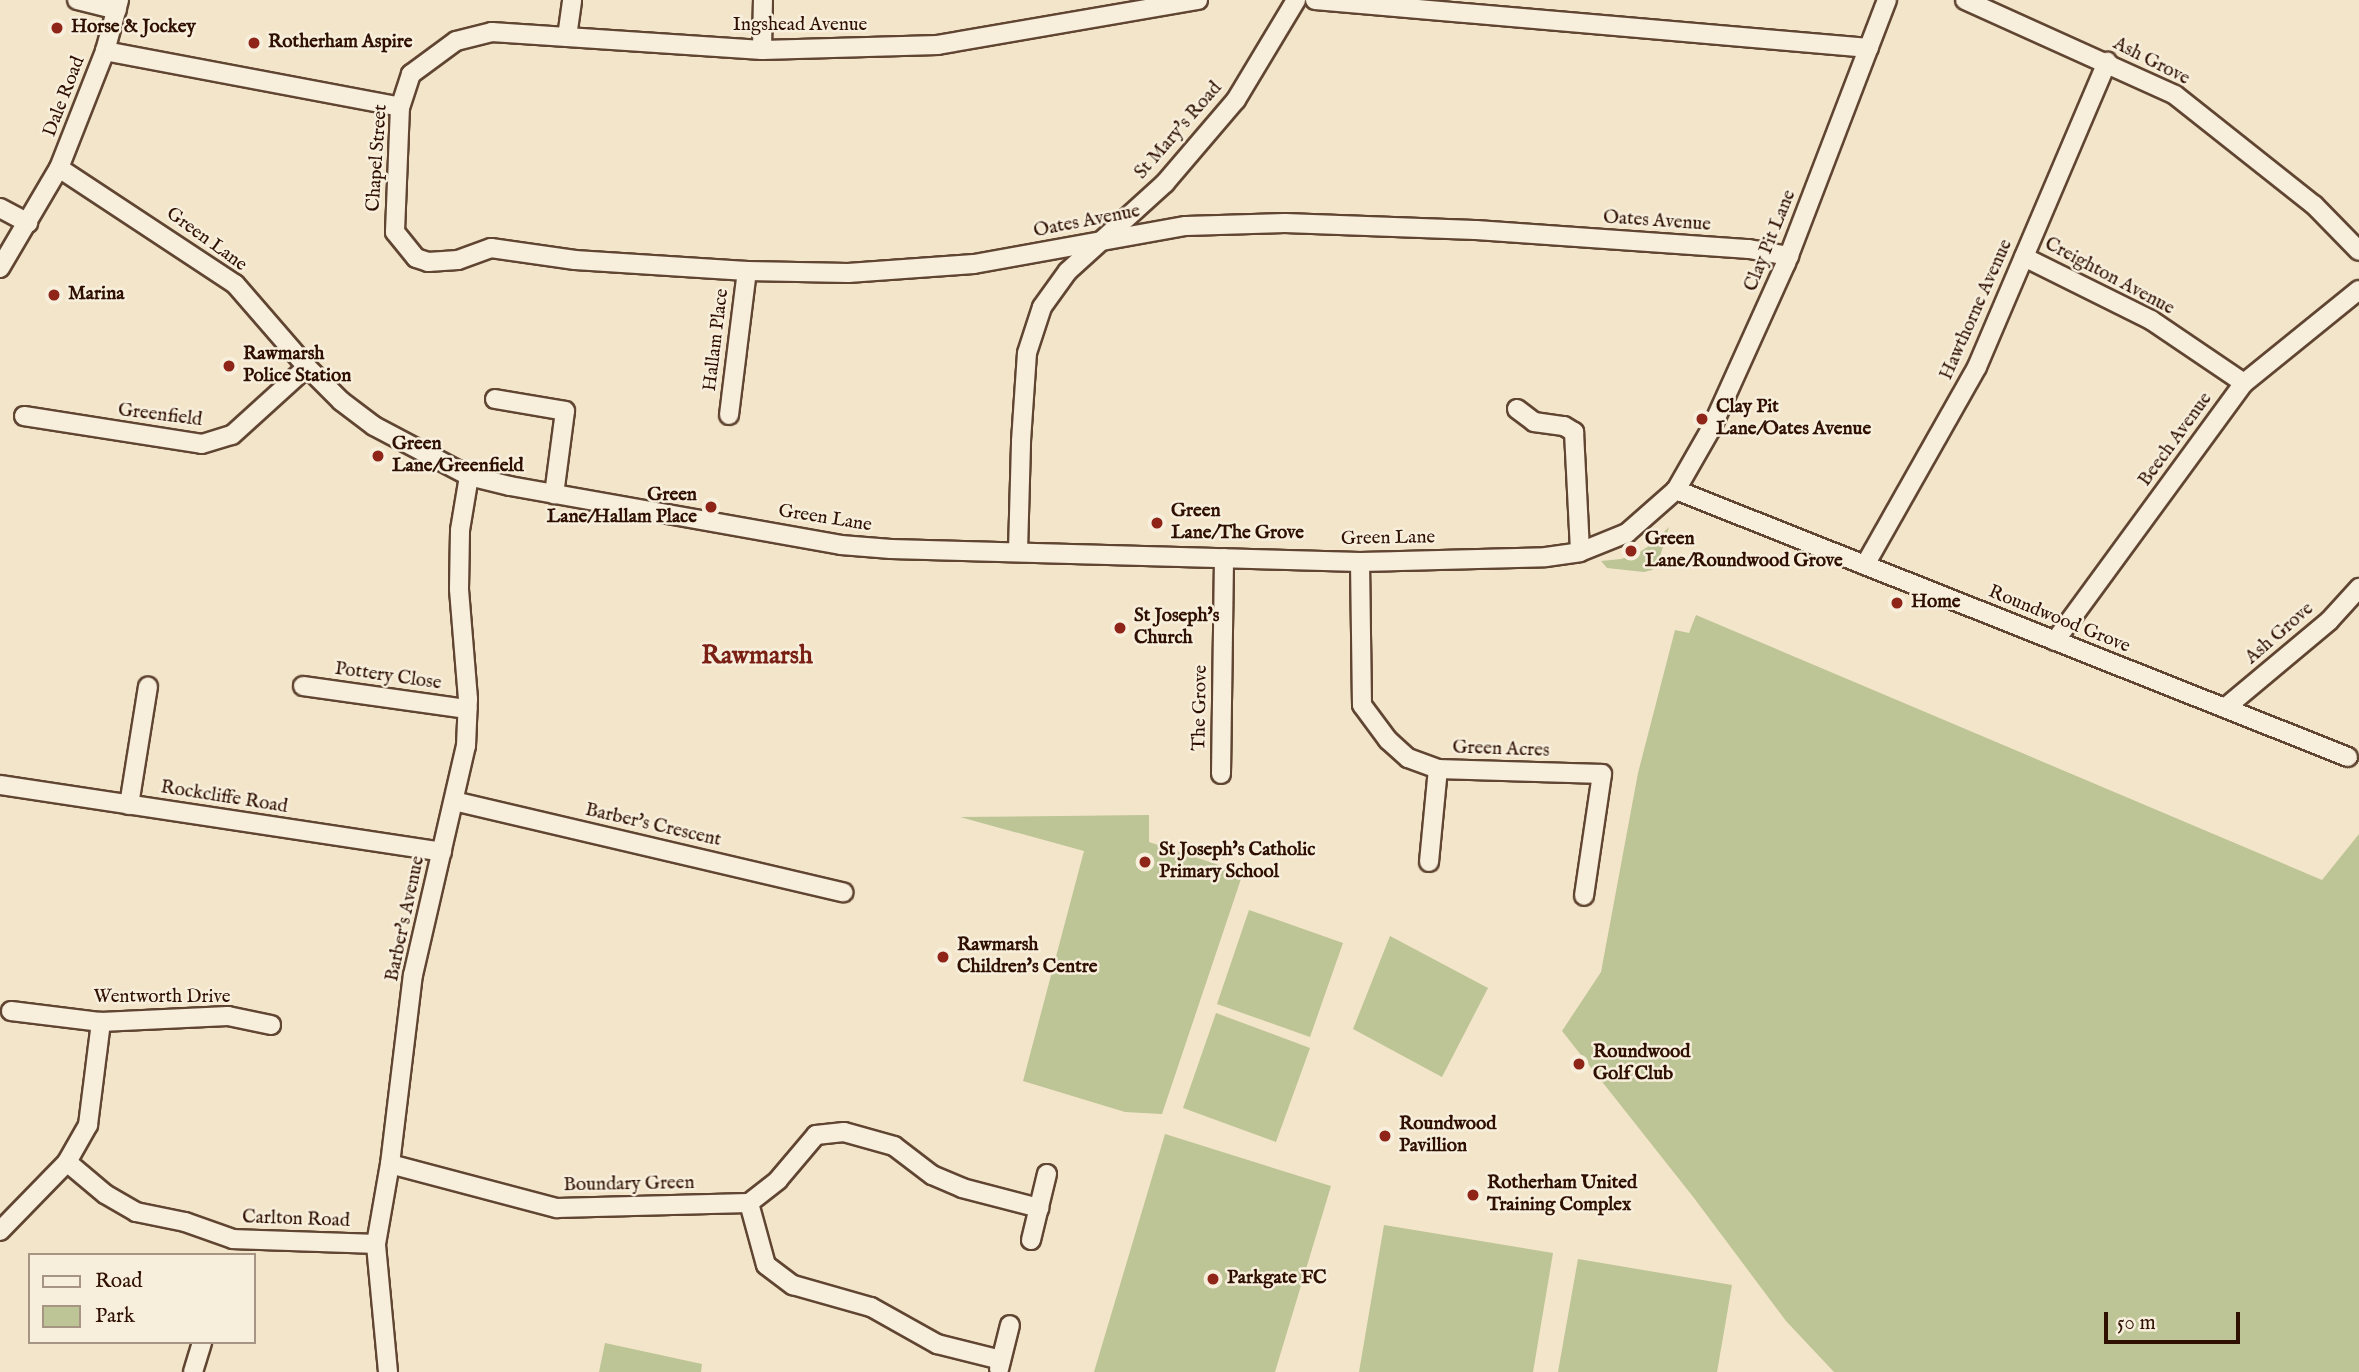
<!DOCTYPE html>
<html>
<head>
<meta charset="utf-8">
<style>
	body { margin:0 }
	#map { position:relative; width:2359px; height:1372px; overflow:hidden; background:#f3e5c9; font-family:"IM FELL English",serif }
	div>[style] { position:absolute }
	.green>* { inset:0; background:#bdc495 }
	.roads { filter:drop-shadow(2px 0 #604532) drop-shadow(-2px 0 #604532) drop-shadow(0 2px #604532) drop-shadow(0 -2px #604532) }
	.street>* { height:18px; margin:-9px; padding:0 9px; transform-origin:9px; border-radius:9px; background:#f7eedc }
	.dots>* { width:19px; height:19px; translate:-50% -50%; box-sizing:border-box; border:4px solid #f7eedc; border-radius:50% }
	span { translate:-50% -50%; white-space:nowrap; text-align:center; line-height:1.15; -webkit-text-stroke:5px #f7eedc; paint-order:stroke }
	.street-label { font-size:19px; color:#2f1000 }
	.poi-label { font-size:19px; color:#2f1000; font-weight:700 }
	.left { translate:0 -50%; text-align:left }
	.right { translate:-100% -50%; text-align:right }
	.district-label { font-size:26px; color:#7a1f14; font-weight:700 }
	.legend { position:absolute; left:28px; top:1253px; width:228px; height:91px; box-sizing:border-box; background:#f7eedc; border:2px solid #a79584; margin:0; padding:9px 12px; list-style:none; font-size:21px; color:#2f1000 }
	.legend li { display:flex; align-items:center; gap:14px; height:35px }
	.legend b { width:35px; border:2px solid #a79584 }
	.scale { position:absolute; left:2104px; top:1312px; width:136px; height:32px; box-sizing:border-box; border:4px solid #2f1000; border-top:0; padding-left:9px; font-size:21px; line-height:24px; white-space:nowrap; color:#2f1000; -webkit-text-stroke:5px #f7eedc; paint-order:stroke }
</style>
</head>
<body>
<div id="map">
	<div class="green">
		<i style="clip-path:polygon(1669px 527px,1658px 563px,1652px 570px,1644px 572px,1607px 568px,1601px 561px,1621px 559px,1638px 553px,1652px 544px)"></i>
		<i style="clip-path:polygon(1696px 615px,2322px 880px,2359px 834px,2359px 1372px,1834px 1372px,1786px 1321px,1694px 1198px,1562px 1031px,1601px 972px,1638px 773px,1675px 630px,1689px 633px)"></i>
		<i style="clip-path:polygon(1149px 815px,1149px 842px,1243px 873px,1162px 1114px,1125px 1112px,1023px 1081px,1084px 851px,960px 817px)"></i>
		<i style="clip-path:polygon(1249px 910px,1343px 943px,1310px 1037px,1217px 1004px)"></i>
		<i style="clip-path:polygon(1390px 936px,1488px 988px,1442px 1077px,1353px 1029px)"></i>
		<i style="clip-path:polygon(1216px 1013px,1310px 1048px,1276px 1142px,1183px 1108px)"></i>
		<i style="clip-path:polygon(1165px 1134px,1331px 1186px,1275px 1372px,1094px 1372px)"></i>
		<i style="clip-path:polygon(1384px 1225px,1553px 1253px,1533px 1372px,1359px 1372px)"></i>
		<i style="clip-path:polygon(1578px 1259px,1732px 1285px,1717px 1372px,1558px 1372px)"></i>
		<i style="clip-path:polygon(605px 1343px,702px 1364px,701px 1372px,599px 1372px)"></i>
	</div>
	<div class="roads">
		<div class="street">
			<i style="left:77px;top:0;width:41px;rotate:14deg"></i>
			<i style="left:1198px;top:0;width:264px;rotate:170.2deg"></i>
			<i style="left:938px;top:45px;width:176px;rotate:178.4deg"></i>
			<i style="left:762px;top:50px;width:271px;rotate:-176.2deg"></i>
			<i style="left:492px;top:32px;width:37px;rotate:166deg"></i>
			<i style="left:456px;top:41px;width:56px;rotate:143.7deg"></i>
			<i style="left:411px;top:74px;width:35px;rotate:108deg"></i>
			<i style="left:400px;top:107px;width:125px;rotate:92.3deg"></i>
			<i style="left:395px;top:232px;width:33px;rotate:51deg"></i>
			<i style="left:416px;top:258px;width:13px;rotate:18deg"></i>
			<i style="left:428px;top:262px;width:30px;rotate:-4deg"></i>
			<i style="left:458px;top:260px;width:35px;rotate:-20deg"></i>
			<i style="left:491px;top:248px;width:85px;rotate:8.1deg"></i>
			<i style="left:575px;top:260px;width:172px;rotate:3.7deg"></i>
			<i style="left:747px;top:271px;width:101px;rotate:1.1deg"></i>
			<i style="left:848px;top:273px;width:126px;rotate:-4.1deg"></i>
			<i style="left:974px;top:264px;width:215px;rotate:-10.2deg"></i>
			<i style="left:1186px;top:226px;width:99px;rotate:-1.7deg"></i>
			<i style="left:1285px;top:223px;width:191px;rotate:2.1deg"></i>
			<i style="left:1476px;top:230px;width:274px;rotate:4deg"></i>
			<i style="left:1749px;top:249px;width:41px;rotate:9.9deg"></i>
			<i style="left:1315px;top:0;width:556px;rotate:4.95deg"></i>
			<i style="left:1965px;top:0;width:230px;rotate:24.3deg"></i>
			<i style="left:2175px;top:95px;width:177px;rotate:38.4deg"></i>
			<i style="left:2314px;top:205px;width:64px;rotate:45.6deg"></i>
			<i style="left:567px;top:37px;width:37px;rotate:-82deg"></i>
			<i style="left:762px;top:50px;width:50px;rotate:-88.9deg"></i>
			<i style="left:105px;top:51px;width:300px;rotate:10.7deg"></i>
			<i style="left:59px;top:168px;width:211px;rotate:33.4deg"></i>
			<i style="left:235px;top:284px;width:110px;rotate:49.1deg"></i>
			<i style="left:307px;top:367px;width:48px;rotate:45deg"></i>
			<i style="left:341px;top:401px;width:41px;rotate:37.1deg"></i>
			<i style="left:374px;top:426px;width:107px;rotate:27.8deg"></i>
			<i style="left:469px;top:476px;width:42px;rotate:13.7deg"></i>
			<i style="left:510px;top:486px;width:336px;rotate:10.1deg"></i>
			<i style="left:841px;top:545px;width:50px;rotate:4.6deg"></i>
			<i style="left:891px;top:549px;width:469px;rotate:1.6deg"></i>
			<i style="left:1360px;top:562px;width:186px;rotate:-1.5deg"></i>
			<i style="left:1546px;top:557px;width:34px;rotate:-8deg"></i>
			<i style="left:1580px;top:552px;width:51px;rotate:-22deg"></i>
			<i style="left:1627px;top:533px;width:65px;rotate:-41.3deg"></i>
			<i style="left:1676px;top:490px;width:70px;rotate:-60.2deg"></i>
			<i style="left:1711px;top:429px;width:182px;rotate:-65.7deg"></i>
			<i style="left:1786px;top:263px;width:282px;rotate:-69deg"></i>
			<i style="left:0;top:208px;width:32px;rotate:28deg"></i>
			<i style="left:2024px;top:257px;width:142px;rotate:26.4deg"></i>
			<i style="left:2151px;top:320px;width:112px;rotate:34.1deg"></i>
			<i style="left:0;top:268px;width:116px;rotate:-59.5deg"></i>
			<i style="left:59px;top:168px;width:126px;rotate:-68.5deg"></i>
			<i style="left:105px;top:51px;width:53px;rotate:-74.6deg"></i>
			<i style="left:495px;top:399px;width:71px;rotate:9.7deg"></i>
			<i style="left:565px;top:411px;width:84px;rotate:97.5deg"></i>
			<i style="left:1517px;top:409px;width:21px;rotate:37deg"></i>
			<i style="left:1534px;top:422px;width:30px;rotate:8deg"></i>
			<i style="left:1564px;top:426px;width:12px;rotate:31deg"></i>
			<i style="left:1574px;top:432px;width:120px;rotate:87.1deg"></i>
			<i style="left:729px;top:415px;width:145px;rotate:-82.9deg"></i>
			<i style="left:24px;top:416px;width:180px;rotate:8.9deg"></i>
			<i style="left:202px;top:444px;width:31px;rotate:-17deg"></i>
			<i style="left:232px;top:435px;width:101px;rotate:-42.2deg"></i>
			<i style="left:1676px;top:490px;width:723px;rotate:21.67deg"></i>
			<i style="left:1018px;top:551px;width:110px;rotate:-88.4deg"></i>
			<i style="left:1021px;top:441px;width:88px;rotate:-86.1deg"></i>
			<i style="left:1027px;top:353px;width:48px;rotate:-71.9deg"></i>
			<i style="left:1042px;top:307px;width:44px;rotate:-54.2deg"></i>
			<i style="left:1068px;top:271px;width:131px;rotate:-42.2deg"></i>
			<i style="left:1165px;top:183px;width:109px;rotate:-49.5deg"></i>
			<i style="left:1236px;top:100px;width:117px;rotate:-59deg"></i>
			<i style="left:1360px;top:562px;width:143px;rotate:89.2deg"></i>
			<i style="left:1362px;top:705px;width:44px;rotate:53.4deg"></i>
			<i style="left:1388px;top:740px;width:27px;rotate:42deg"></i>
			<i style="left:1408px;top:758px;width:32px;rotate:20deg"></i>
			<i style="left:1438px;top:769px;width:164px;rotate:1.7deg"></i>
			<i style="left:1602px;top:774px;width:123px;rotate:98.4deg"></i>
			<i style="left:1865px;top:565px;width:227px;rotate:-60.5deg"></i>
			<i style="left:1977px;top:367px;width:332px;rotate:-66.9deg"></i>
			<i style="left:2055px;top:641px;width:320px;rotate:-53.8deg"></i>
			<i style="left:2244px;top:383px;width:148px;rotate:-39deg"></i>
			<i style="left:303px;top:686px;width:166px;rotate:8deg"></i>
			<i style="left:2225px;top:708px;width:136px;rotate:-39.9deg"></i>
			<i style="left:2329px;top:621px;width:45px;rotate:-47.7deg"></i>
			<i style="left:1221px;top:774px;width:216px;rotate:-89.2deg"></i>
			<i style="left:0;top:785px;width:447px;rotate:8.6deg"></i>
			<i style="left:454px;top:801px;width:400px;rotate:13.2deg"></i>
			<i style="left:129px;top:805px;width:120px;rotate:-80.9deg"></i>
			<i style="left:1429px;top:862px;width:93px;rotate:-84.5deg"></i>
			<i style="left:11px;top:1011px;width:91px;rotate:7deg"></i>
			<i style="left:101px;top:1022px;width:127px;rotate:-2.7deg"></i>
			<i style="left:228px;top:1016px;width:44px;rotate:11.8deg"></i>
			<i style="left:67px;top:1162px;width:50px;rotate:40.1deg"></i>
			<i style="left:105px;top:1194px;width:36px;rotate:30deg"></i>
			<i style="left:136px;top:1212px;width:50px;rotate:11.5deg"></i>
			<i style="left:185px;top:1222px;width:51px;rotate:19.5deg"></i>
			<i style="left:233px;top:1239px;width:143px;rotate:2deg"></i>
			<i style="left:390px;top:1164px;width:173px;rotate:14.8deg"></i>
			<i style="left:557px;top:1208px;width:192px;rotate:-1.5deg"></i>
			<i style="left:749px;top:1203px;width:64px;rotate:74.7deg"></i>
			<i style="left:766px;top:1265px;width:34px;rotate:37deg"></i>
			<i style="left:793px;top:1285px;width:81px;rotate:15.8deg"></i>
			<i style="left:871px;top:1307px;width:76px;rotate:29.3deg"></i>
			<i style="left:937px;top:1344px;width:66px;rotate:14deg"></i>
			<i style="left:749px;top:1203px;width:37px;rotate:-38deg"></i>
			<i style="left:778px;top:1180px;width:59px;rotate:-49.8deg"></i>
			<i style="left:816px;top:1135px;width:28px;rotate:-6deg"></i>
			<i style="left:844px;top:1132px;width:52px;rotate:15.6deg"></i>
			<i style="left:894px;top:1146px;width:48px;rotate:37.3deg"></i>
			<i style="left:932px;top:1175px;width:33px;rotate:23deg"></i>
			<i style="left:962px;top:1188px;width:80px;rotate:14.6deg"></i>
			<i style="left:0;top:1231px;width:96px;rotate:-45.8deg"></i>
			<i style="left:67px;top:1162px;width:43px;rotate:-60.4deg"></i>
			<i style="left:88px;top:1125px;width:104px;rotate:-82.8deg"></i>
			<i style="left:1031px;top:1240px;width:68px;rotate:-76.4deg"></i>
			<i style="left:999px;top:1369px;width:45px;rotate:-76deg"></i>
			<i style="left:193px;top:1372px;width:31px;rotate:-73deg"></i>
			<i style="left:388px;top:1372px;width:129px;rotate:-95.4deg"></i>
			<i style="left:376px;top:1244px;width:81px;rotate:-80.1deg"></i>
			<i style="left:390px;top:1164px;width:190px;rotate:-83.1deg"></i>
			<i style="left:413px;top:975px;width:235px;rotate:-77deg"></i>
			<i style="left:466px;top:746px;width:47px;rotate:-87.6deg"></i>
			<i style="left:468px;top:699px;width:110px;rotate:-94.7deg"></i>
			<i style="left:459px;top:589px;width:59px;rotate:-89deg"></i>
			<i style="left:460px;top:530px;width:55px;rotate:-80.5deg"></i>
		</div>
	</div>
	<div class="dots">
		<i style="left:57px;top:28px;background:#8f2418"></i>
		<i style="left:254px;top:43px;background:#8f2418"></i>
		<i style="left:54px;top:295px;background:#8f2418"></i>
		<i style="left:229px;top:366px;background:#8f2418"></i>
		<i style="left:1702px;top:419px;background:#8f2418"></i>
		<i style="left:378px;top:456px;background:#8f2418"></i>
		<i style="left:711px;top:507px;background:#8f2418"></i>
		<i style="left:1157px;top:523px;background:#8f2418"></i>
		<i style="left:1631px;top:551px;background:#8f2418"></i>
		<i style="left:1897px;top:603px;background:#8f2418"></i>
		<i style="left:1120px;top:628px;background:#8f2418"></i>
		<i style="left:1145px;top:862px;background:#8f2418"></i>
		<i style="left:943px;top:957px;background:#8f2418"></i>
		<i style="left:1579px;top:1064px;background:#8f2418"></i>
		<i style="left:1385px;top:1136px;background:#8f2418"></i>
		<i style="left:1473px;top:1195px;background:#8f2418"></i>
		<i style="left:1213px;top:1279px;background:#8f2418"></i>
	</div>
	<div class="street-label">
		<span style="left:800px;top:26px">Ingshead Avenue</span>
		<span style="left:2151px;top:62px;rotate:27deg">Ash Grove</span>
		<span style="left:65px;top:97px;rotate:-69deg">Dale Road</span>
		<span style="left:1179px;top:131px;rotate:-49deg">St Mary's Road</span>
		<span style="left:378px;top:158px;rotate:-86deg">Chapel Street</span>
		<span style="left:1087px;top:222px;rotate:-11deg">Oates Avenue</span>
		<span style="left:1657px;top:222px;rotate:4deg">Oates Avenue</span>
		<span style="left:206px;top:240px;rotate:36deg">Green Lane</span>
		<span style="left:1771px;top:241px;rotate:-68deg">Clay Pit Lane</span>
		<span style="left:2109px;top:277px;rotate:28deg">Creighton Avenue</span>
		<span style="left:1977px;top:310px;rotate:-66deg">Hawthorne Avenue</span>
		<span style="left:717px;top:340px;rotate:-83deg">Hallam Place</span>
		<span style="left:160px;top:416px;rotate:7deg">Greenfield</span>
		<span style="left:2176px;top:440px;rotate:-54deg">Beech Avenue</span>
		<span style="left:825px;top:519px;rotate:9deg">Green Lane</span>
		<span style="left:1388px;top:539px;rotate:-1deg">Green Lane</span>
		<span style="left:2059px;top:620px;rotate:22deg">Roundwood Grove</span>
		<span style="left:2280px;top:634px;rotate:-41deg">Ash Grove</span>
		<span style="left:388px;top:677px;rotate:8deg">Pottery Close</span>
		<span style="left:1201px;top:708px;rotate:-89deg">The Grove</span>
		<span style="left:1501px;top:750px;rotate:2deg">Green Acres</span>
		<span style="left:224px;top:798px;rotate:9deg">Rockcliffe Road</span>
		<span style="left:653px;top:826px;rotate:13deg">Barber's Crescent</span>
		<span style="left:406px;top:919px;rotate:-78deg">Barber's Avenue</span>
		<span style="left:162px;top:998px">Wentworth Drive</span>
		<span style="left:629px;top:1185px;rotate:-1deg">Boundary Green</span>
		<span style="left:296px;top:1220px;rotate:2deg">Carlton Road</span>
	</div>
	<div class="poi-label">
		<span class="left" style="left:71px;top:28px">Horse &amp; Jockey</span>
		<span class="left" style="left:268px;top:43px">Rotherham Aspire</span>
		<span class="left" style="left:68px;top:295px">Marina</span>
		<span class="left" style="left:243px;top:366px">Rawmarsh<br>Police Station</span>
		<span class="left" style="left:1716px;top:419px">Clay Pit<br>Lane/Oates Avenue</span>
		<span class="left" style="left:392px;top:456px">Green<br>Lane/Greenfield</span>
		<span class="right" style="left:697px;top:507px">Green<br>Lane/Hallam Place</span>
		<span class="left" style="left:1171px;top:523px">Green<br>Lane/The Grove</span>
		<span class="left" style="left:1645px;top:551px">Green<br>Lane/Roundwood Grove</span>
		<span class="left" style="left:1911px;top:603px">Home</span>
		<span class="left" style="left:1134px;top:628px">St Joseph's<br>Church</span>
		<span class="left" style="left:1159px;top:862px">St Joseph's Catholic<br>Primary School</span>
		<span class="left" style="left:957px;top:957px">Rawmarsh<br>Children's Centre</span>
		<span class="left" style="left:1593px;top:1064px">Roundwood<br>Golf Club</span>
		<span class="left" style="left:1399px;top:1136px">Roundwood<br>Pavillion</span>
		<span class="left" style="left:1487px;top:1195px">Rotherham United<br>Training Complex</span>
		<span class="left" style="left:1227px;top:1279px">Parkgate FC</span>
	</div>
	<div class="district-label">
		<span style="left:757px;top:656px">Rawmarsh</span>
	</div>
	<ul class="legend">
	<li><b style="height:9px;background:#f7eedc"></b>Road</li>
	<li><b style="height:19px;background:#bdc495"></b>Park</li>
	</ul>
	<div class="scale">50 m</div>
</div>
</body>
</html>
